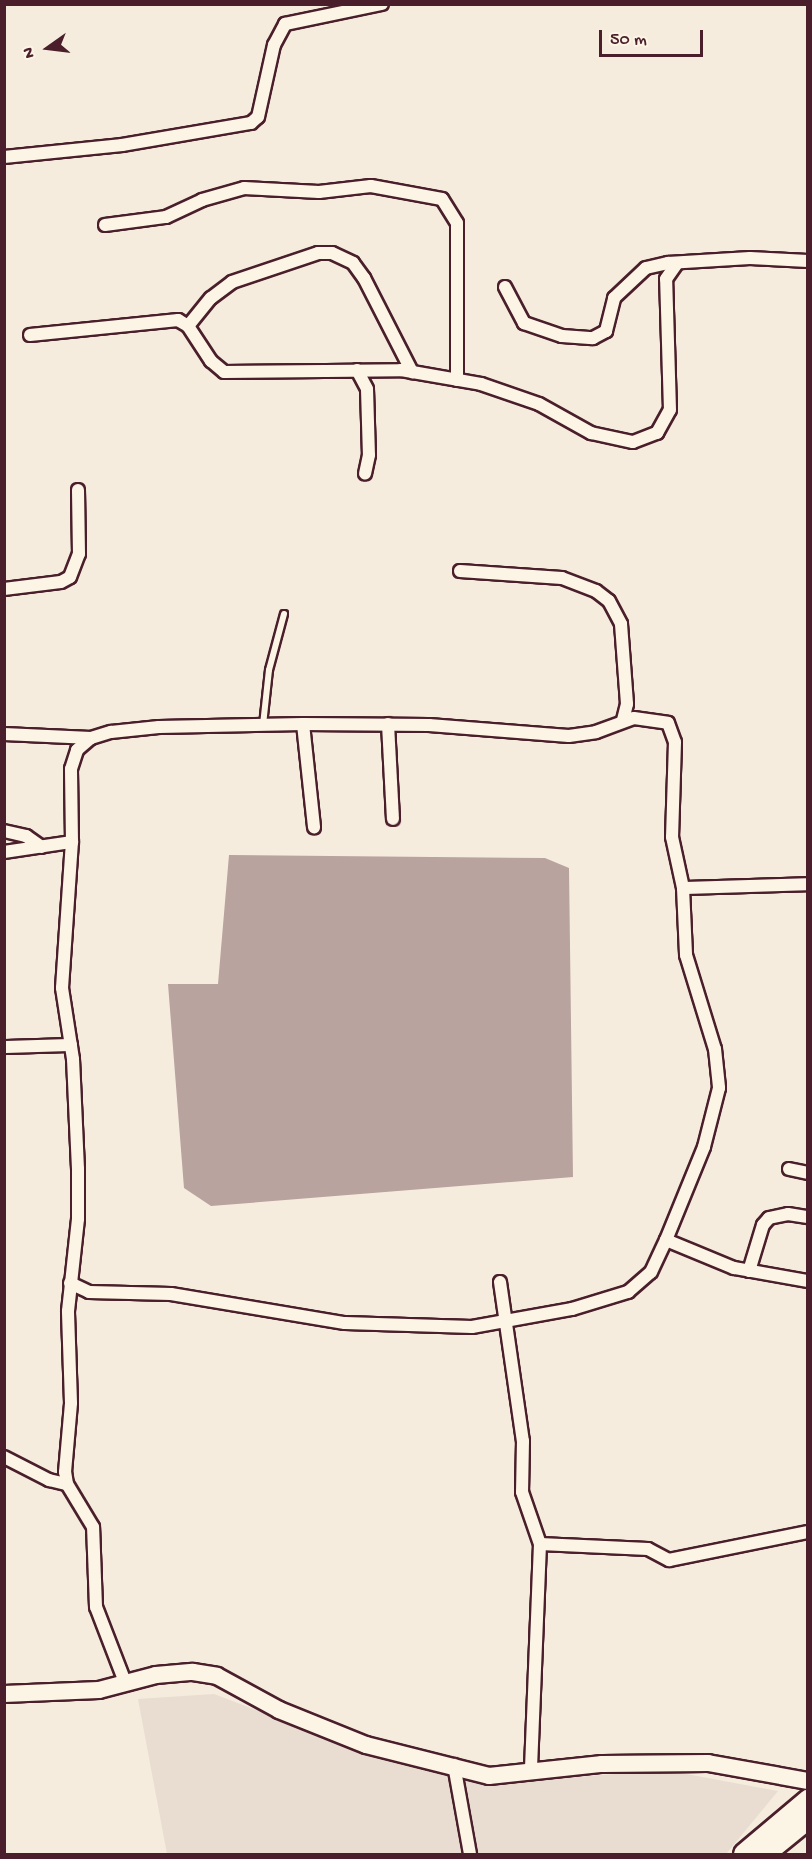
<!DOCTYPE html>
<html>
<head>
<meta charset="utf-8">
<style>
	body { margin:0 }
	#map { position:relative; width:812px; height:1859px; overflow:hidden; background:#f5ecde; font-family:"Gochi Hand",sans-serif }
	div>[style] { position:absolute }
	.built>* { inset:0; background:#e8ddd0 }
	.water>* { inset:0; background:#b8a39e }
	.roads { filter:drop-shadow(2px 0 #4a1f2b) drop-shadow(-2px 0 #4a1f2b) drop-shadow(0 2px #4a1f2b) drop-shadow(0 -2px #4a1f2b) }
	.lane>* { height:6px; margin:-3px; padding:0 3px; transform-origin:3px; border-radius:3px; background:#fcf5e5 }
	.street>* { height:12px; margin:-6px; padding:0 6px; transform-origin:6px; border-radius:6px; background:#fcf5e5 }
	.secondary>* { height:16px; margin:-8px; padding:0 8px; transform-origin:8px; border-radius:8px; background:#fcf5e5 }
	.primary>* { height:20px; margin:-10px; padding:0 10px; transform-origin:10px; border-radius:10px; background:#fcf5e5 }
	span { translate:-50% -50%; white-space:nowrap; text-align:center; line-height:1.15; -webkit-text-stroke:5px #fcf5e5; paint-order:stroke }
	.frame { position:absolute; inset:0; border:6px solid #4a1f2b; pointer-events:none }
	.north { position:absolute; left:18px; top:18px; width:60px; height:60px; -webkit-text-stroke:4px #fcf5e5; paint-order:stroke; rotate:256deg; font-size:16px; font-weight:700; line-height:24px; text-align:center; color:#4a1f2b }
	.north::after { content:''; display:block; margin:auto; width:21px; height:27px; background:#4a1f2b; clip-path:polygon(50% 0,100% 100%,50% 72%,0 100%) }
	.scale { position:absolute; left:599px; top:30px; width:104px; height:27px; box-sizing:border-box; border:3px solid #4a1f2b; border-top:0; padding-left:8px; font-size:18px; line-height:21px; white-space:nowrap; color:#4a1f2b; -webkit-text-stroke:4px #fcf5e5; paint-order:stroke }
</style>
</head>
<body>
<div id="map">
	<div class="built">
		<i style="clip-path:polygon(214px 1694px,362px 1750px,488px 1784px,665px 1770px,778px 1791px,726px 1854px,167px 1854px,138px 1699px)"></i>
	</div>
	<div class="water">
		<i style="clip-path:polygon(229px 855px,545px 858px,569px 868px,573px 1177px,211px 1206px,184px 1188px,168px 984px,218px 984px)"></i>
	</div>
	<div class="roads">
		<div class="lane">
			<i style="left:263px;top:725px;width:55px;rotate:-83.8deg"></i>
			<i style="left:269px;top:670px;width:58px;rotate:-75deg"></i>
		</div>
		<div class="street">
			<i style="left:4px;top:157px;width:119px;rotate:-5.8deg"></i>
			<i style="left:122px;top:145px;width:131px;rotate:-9.7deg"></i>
			<i style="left:251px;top:123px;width:9px;rotate:-41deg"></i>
			<i style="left:258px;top:117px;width:74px;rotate:-77.5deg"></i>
			<i style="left:274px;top:45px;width:24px;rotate:-62deg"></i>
			<i style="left:285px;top:24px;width:99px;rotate:-11.7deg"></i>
			<i style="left:105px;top:225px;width:62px;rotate:-7.5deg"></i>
			<i style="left:166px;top:217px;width:40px;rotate:-25deg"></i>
			<i style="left:202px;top:200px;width:44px;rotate:-15.9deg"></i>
			<i style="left:244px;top:188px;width:75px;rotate:3.1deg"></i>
			<i style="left:319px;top:192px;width:52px;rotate:-6.6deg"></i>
			<i style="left:371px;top:186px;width:72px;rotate:10.4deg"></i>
			<i style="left:442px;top:199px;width:28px;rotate:58deg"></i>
			<i style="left:457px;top:223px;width:157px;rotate:90deg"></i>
			<i style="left:505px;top:287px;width:41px;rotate:62.2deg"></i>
			<i style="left:524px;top:323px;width:40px;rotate:18.9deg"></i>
			<i style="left:562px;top:336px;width:31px;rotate:4deg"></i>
			<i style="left:593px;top:338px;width:15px;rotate:-28deg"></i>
			<i style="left:606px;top:331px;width:34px;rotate:-76deg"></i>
			<i style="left:614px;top:298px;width:44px;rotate:-43.2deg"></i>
			<i style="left:646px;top:268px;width:23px;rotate:-13deg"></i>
			<i style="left:668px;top:263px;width:82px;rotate:-3.5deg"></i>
			<i style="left:750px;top:258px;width:58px;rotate:3deg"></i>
			<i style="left:188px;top:326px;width:36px;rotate:-51deg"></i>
			<i style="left:211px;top:298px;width:26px;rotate:-37deg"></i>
			<i style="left:232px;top:282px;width:91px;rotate:-18.6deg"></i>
			<i style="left:318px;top:253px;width:14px"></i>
			<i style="left:332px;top:253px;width:23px;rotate:25deg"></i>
			<i style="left:353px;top:263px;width:19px;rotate:54deg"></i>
			<i style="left:364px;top:278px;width:106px;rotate:62.9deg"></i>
			<i style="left:30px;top:335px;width:149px;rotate:-5.8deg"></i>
			<i style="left:178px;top:320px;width:12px;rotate:31deg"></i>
			<i style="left:188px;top:326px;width:42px;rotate:56.7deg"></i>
			<i style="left:211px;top:361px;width:17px;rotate:40deg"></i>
			<i style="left:224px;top:372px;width:177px;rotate:-0.6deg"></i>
			<i style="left:401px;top:370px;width:81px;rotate:9.9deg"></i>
			<i style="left:481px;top:384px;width:61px;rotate:19deg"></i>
			<i style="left:539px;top:404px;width:60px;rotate:29.1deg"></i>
			<i style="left:591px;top:433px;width:43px;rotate:12.1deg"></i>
			<i style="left:633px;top:442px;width:26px;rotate:-21deg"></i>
			<i style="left:657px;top:433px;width:26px;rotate:-61deg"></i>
			<i style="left:670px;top:410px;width:131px;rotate:-91.7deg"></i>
			<i style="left:666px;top:279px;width:19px;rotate:-55deg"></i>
			<i style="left:357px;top:370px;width:21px;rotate:62deg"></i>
			<i style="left:367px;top:389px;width:66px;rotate:88.3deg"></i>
			<i style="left:369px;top:455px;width:19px;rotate:102deg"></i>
			<i style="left:460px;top:571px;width:102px;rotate:3.9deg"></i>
			<i style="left:562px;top:578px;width:36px;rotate:21deg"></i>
			<i style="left:596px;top:591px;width:16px;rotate:38deg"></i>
			<i style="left:609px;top:601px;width:26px;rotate:62deg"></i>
			<i style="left:621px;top:624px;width:80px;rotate:85.7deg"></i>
			<i style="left:627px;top:704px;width:16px;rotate:104deg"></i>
			<i style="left:4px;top:589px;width:57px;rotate:-7deg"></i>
			<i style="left:61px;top:582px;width:10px;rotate:-29deg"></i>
			<i style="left:70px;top:577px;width:25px;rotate:-69deg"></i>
			<i style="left:79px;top:554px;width:64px;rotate:-90.9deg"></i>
			<i style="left:303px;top:724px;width:104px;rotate:83.9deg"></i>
			<i style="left:388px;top:724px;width:95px;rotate:87deg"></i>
			<i style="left:4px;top:734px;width:87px;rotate:2.6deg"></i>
			<i style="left:4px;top:831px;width:23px;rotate:13deg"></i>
			<i style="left:26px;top:836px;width:19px;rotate:35deg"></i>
			<i style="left:4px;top:852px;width:69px;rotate:-8.4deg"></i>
			<i style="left:683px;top:888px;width:125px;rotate:-1.8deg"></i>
			<i style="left:4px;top:1047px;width:67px;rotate:-1.7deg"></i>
			<i style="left:789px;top:1169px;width:19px;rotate:12deg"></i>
			<i style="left:749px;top:1271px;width:48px;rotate:-73.1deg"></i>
			<i style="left:763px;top:1225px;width:9px;rotate:-49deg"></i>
			<i style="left:769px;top:1218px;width:19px;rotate:-12deg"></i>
			<i style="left:788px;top:1214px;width:20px;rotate:9deg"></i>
			<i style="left:500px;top:1282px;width:161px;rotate:81.8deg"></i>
			<i style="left:523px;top:1441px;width:51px;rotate:91.1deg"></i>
			<i style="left:522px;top:1492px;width:55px;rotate:70.9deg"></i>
			<i style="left:540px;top:1544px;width:225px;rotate:92.3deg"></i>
			<i style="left:70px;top:1283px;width:21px;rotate:25deg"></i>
			<i style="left:89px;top:1292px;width:82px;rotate:1.4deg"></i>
			<i style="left:171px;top:1294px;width:176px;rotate:9.5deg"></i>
			<i style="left:345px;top:1323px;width:127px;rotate:1.8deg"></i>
			<i style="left:472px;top:1327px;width:102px;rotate:-10.2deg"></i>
			<i style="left:572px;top:1309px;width:59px;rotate:-16.9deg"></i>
			<i style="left:628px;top:1292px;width:30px;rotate:-41deg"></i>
			<i style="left:651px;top:1272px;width:35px;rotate:-65deg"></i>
			<i style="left:4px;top:1457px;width:51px;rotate:27.1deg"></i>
			<i style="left:49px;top:1480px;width:18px;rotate:13deg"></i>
			<i style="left:540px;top:1544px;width:108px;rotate:2.7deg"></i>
			<i style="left:648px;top:1549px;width:24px;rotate:28deg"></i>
			<i style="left:669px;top:1560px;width:142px;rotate:-11.4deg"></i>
			<i style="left:125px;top:1682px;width:80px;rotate:-111.1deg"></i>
			<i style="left:96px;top:1607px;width:80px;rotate:-92.1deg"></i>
			<i style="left:93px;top:1527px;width:50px;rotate:-121.2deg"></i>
			<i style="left:67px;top:1484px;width:12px;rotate:-99deg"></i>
			<i style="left:65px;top:1472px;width:69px;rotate:-85deg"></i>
			<i style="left:71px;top:1403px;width:92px;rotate:-91.9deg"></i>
			<i style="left:68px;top:1311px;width:93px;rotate:-83.8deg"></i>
			<i style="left:78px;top:1219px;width:50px;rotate:-90deg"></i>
			<i style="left:78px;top:1169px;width:110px;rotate:-92.6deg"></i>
			<i style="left:73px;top:1059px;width:72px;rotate:-98.8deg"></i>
			<i style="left:62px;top:988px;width:146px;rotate:-86.1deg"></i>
			<i style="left:72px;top:842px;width:73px;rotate:-90.8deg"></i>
			<i style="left:71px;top:769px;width:20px;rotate:-72deg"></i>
			<i style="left:77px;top:750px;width:18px;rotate:-41deg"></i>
			<i style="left:91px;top:738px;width:21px;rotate:-17deg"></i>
			<i style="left:111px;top:732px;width:48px;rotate:-5.9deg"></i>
			<i style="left:159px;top:727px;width:144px;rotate:-1.2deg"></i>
			<i style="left:303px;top:724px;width:126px;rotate:0.5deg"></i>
			<i style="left:429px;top:725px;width:140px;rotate:4.5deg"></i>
			<i style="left:569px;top:736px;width:27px;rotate:-8deg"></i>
			<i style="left:596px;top:732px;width:40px;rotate:-20.2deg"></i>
			<i style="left:634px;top:718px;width:34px;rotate:8deg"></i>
			<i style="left:668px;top:723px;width:20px;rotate:70deg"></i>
			<i style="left:675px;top:742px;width:95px;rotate:91.8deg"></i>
			<i style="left:672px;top:837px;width:52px;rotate:77.8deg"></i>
			<i style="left:683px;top:888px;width:67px;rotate:87.4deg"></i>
			<i style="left:686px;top:955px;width:98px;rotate:72.9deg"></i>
			<i style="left:715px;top:1049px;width:39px;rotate:84deg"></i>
			<i style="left:719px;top:1088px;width:61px;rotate:104.3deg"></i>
			<i style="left:704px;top:1147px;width:100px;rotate:112.2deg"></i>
			<i style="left:666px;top:1240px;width:74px;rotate:22.4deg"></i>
			<i style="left:734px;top:1268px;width:75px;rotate:10deg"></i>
			<i style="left:454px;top:1765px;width:90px;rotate:79.8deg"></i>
		</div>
		<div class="secondary">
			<i style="left:4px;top:1694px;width:95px;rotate:-2.4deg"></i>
			<i style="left:99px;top:1690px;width:59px;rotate:-14.7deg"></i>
			<i style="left:156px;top:1675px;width:37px;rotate:-5deg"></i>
			<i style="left:193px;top:1672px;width:24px;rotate:9deg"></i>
			<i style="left:217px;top:1676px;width:71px;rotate:28.7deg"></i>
			<i style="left:279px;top:1710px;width:94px;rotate:21.9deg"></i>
			<i style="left:366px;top:1745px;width:127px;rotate:14.1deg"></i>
			<i style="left:489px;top:1776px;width:114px;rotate:-6.1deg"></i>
			<i style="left:602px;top:1764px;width:106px;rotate:-0.5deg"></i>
			<i style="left:708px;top:1763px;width:102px;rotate:10.2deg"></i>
		</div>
		<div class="primary">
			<i style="left:744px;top:1854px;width:84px;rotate:-40.2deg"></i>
			<i style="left:765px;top:1854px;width:55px;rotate:-39.1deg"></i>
		</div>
	</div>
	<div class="frame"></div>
	<div class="north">N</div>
	<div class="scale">50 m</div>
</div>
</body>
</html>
